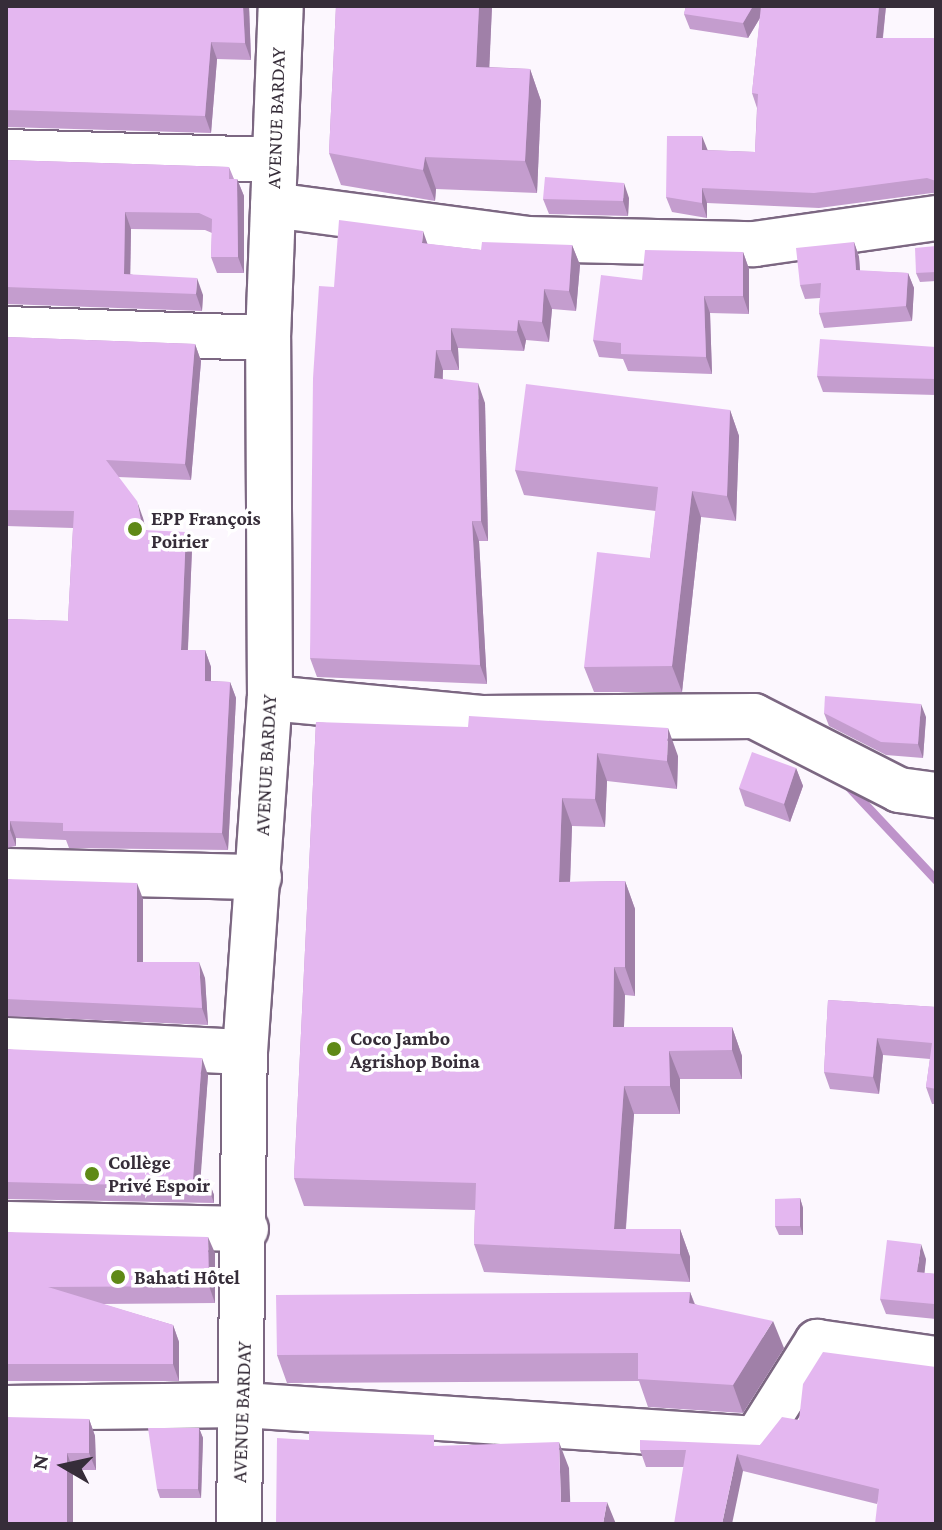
<!DOCTYPE html>
<html>
<head>
<meta charset="utf-8">
<style>
	body { margin:0 }
	#map { position:relative; width:942px; height:1530px; overflow:hidden; background:#fcf7fe; font-family:"Crimson Pro",serif }
	div>[style] { position:absolute }
	.stream>* { height:9px; margin:-4.5px; padding:0 4.5px; transform-origin:4.5px; border-radius:4.5px; background:#be93ca }
	.roads { filter:drop-shadow(2px 0 #7c6782) drop-shadow(-2px 0 #7c6782) drop-shadow(0 2px #7c6782) drop-shadow(0 -2px #7c6782) }
	.minor>* { height:44px; margin:-22px; padding:0 22px; transform-origin:22px; border-radius:22px; background:#fff }
	.major>* { height:44px; margin:-22px; padding:0 22px; transform-origin:22px; border-radius:22px; background:#fff }
	.wall>* { inset:0; background:#c49dce }
	.shaded-wall>* { inset:0; background:#a080a8 }
	.building>* { inset:0; background:#e4b7f0 }
	.dots>* { width:22px; height:22px; translate:-50% -50%; box-sizing:border-box; border:4px solid #fff; border-radius:50% }
	span { translate:-50% -50%; white-space:nowrap; text-align:center; line-height:1.15; -webkit-text-stroke:7px #fff; paint-order:stroke }
	.street-label { font-size:20px; color:#362d39 }
	.poi-label { font-size:20px; color:#362d39; font-weight:700 }
	.left { translate:0 -50%; text-align:left }
	.frame { position:absolute; inset:0; border:8px solid #362d39; pointer-events:none }
	.north { position:absolute; left:24px; top:1426px; width:80px; height:80px; -webkit-text-stroke:6px #fff; paint-order:stroke; rotate:279deg; font-size:22px; font-weight:700; line-height:32px; text-align:center; color:#362d39 }
	.north::after { content:''; display:block; margin:auto; width:28px; height:36px; background:#362d39; clip-path:polygon(50% 0,100% 100%,50% 72%,0 100%) }
</style>
</head>
<body>
<div id="map">
	<div class="stream">
		<i style="left:846px;top:784px;width:132px;rotate:46.8deg"></i>
	</div>
	<div class="roads">
		<div class="minor">
			<i style="left:6px;top:152px;width:269px;rotate:1.7deg"></i>
			<i style="left:273px;top:205px;width:256px;rotate:7.6deg"></i>
			<i style="left:527px;top:239px;width:227px;rotate:1.3deg"></i>
			<i style="left:754px;top:244px;width:184px;rotate:-8.1deg"></i>
			<i style="left:6px;top:329px;width:262px;rotate:2deg"></i>
			<i style="left:270px;top:698px;width:212px;rotate:5.4deg"></i>
			<i style="left:481px;top:718px;width:273px;rotate:-0.4deg"></i>
			<i style="left:754px;top:716px;width:163px;rotate:27deg"></i>
			<i style="left:899px;top:790px;width:37px;rotate:8deg"></i>
			<i style="left:6px;top:871px;width:253px;rotate:1.4deg"></i>
			<i style="left:6px;top:1040px;width:239px;rotate:2.9deg"></i>
			<i style="left:6px;top:1224px;width:240px;rotate:1.2deg"></i>
			<i style="left:6px;top:1408px;width:237px;rotate:-0.7deg"></i>
			<i style="left:243px;top:1405px;width:514px;rotate:3.79deg"></i>
			<i style="left:756px;top:1439px;width:115px;rotate:-57.8deg"></i>
			<i style="left:817px;top:1342px;width:120px;rotate:8.1deg"></i>
		</div>
		<div class="major">
			<i style="left:239px;top:1524px;width:472px;rotate:-89.3deg"></i>
			<i style="left:245px;top:1052px;width:355px;rotate:-86deg"></i>
			<i style="left:270px;top:698px;width:360px;rotate:-90.3deg"></i>
			<i style="left:268px;top:338px;width:332px;rotate:-87.8deg"></i>
		</div>
	</div>
	<div class="wall">
		<i style="clip-path:polygon(6px 6px,249px 6px,251px 60px,217px 59px,211px 133px,6px 127px)"></i>
		<i style="clip-path:polygon(336px 6px,492px 6px,489px 67px,530px 69px,541px 101px,537px 193px,436px 189px,435px 201px,341px 185px,329px 153px)"></i>
		<i style="clip-path:polygon(686px 6px,886px 6px,883px 38px,936px 38px,936px 194px,932px 193px,819px 208px,707px 203px,707px 218px,672px 212px,666px 197px,707px 150px,755px 152px,757px 108px,752px 93px,760px 18px,748px 38px,690px 29px,684px 14px)"></i>
		<i style="clip-path:polygon(6px 160px,229px 167px,234px 179px,237px 179px,244px 196px,244px 273px,217px 273px,211px 257px,212px 233px,205px 230px,131px 229px,130px 274px,203px 295px,202px 311px,6px 304px)"></i>
		<i style="clip-path:polygon(629px 198px,628px 216px,549px 214px,543px 199px)"></i>
		<i style="clip-path:polygon(854px 242px,859px 257px,860px 271px,908px 273px,914px 288px,912px 321px,824px 328px,819px 313px,820px 298px,805px 299px,800px 285px)"></i>
		<i style="clip-path:polygon(427px 244px,481px 250px,572px 245px,580px 265px,576px 311px,552px 309px,549px 342px,526px 340px,524px 351px,458px 348px,459px 370px,443px 370px,443px 379px,485px 403px,488px 541px,479px 541px,487px 684px,317px 677px,310px 658px,334px 287px)"></i>
		<i style="clip-path:polygon(936px 246px,936px 281px,920px 282px,916px 273px)"></i>
		<i style="clip-path:polygon(743px 252px,749px 269px,749px 314px,710px 313px,712px 374px,628px 371px,623px 359px,599px 357px,593px 340px,642px 280px)"></i>
		<i style="clip-path:polygon(6px 337px,195px 344px,201px 361px,191px 480px,118px 477px,143px 518px,146px 530px,192px 549px,188px 650px,205px 650px,211px 667px,211px 681px,230px 682px,236px 698px,228px 850px,69px 848px,66px 840px,16px 838px,16px 846px,6px 848px,6px 619px,68px 621px,73px 528px,6px 526px)"></i>
		<i style="clip-path:polygon(936px 347px,936px 395px,823px 392px,817px 376px)"></i>
		<i style="clip-path:polygon(730px 410px,739px 436px,736px 521px,701px 517px,682px 692px,594px 692px,584px 667px,650px 558px,656px 511px,524px 495px,515px 470px)"></i>
		<i style="clip-path:polygon(824px 713px,926px 717px,923px 758px,886px 755px,829px 726px)"></i>
		<i style="clip-path:polygon(316px 722px,678px 756px,677px 789px,607px 781px,605px 827px,572px 826px,570px 882px,625px 881px,635px 909px,635px 996px,625px 995px,624px 1027px,732px 1027px,742px 1056px,742px 1079px,680px 1079px,680px 1114px,634px 1114px,626px 1229px,680px 1229px,690px 1257px,690px 1282px,484px 1272px,474px 1244px,475px 1210px,304px 1206px,294px 1178px)"></i>
		<i style="clip-path:polygon(796px 768px,803px 786px,790px 822px,745px 806px,739px 788px)"></i>
		<i style="clip-path:polygon(6px 879px,143px 899px,143px 962px,205px 978px,208px 1025px,6px 1016px)"></i>
		<i style="clip-path:polygon(828px 1000px,936px 1007px,936px 1104px,932px 1104px,926px 1087px,930px 1059px,883px 1055px,879px 1094px,830px 1089px,824px 1072px)"></i>
		<i style="clip-path:polygon(6px 1049px,208px 1075px,200px 1179px,208px 1179px,214px 1195px,214px 1203px,6px 1199px)"></i>
		<i style="clip-path:polygon(800px 1198px,803px 1208px,803px 1235px,779px 1235px,775px 1226px)"></i>
		<i style="clip-path:polygon(6px 1232px,215px 1253px,215px 1303px,102px 1304px,173px 1325px,179px 1342px,179px 1381px,6px 1381px)"></i>
		<i style="clip-path:polygon(926px 1259px,924px 1273px,936px 1274px,936px 1319px,886px 1314px,880px 1299px)"></i>
		<i style="clip-path:polygon(690px 1292px,695px 1304px,784px 1348px,743px 1413px,648px 1407px,639px 1381px,287px 1383px,277px 1355px)"></i>
		<i style="clip-path:polygon(926px 1367px,877px 1504px,743px 1471px,683px 1467px,646px 1467px,640px 1450px,760px 1445px,799px 1420px)"></i>
		<i style="clip-path:polygon(89px 1419px,95px 1436px,96px 1470px,73px 1470px,6px 1524px)"></i>
		<i style="clip-path:polygon(199px 1428px,203px 1438px,201px 1498px,160px 1498px,157px 1489px)"></i>
	</div>
	<div class="shaded-wall">
		<i style="clip-path:polygon(243px 6px,249px 6px,251px 60px,245px 43px)"></i>
		<i style="clip-path:polygon(479px 6px,492px 6px,488px 99px,476px 67px)"></i>
		<i style="clip-path:polygon(753px 6px,767px 6px,748px 38px,743px 23px)"></i>
		<i style="clip-path:polygon(879px 6px,886px 6px,881px 53px,876px 38px)"></i>
		<i style="clip-path:polygon(211px 42px,217px 59px,211px 133px,205px 116px)"></i>
		<i style="clip-path:polygon(530px 69px,541px 101px,537px 193px,525px 161px)"></i>
		<i style="clip-path:polygon(702px 136px,708px 151px,702px 150px)"></i>
		<i style="clip-path:polygon(425px 157px,436px 189px,435px 201px,423px 170px)"></i>
		<i style="clip-path:polygon(237px 179px,244px 196px,244px 273px,238px 257px)"></i>
		<i style="clip-path:polygon(624px 183px,629px 198px,628px 216px,623px 201px)"></i>
		<i style="clip-path:polygon(702px 188px,707px 203px,707px 218px,702px 203px)"></i>
		<i style="clip-path:polygon(125px 212px,131px 229px,130px 291px,124px 274px)"></i>
		<i style="clip-path:polygon(423px 231px,430px 251px,422px 243px)"></i>
		<i style="clip-path:polygon(854px 242px,859px 257px,861px 285px,856px 270px)"></i>
		<i style="clip-path:polygon(572px 245px,580px 265px,576px 311px,569px 291px)"></i>
		<i style="clip-path:polygon(743px 252px,749px 269px,749px 314px,743px 296px)"></i>
		<i style="clip-path:polygon(908px 273px,914px 288px,912px 321px,906px 306px)"></i>
		<i style="clip-path:polygon(197px 278px,203px 295px,202px 311px,196px 294px)"></i>
		<i style="clip-path:polygon(544px 289px,552px 309px,549px 342px,542px 322px)"></i>
		<i style="clip-path:polygon(704px 296px,710px 313px,712px 374px,706px 357px)"></i>
		<i style="clip-path:polygon(518px 320px,526px 340px,524px 351px,517px 331px)"></i>
		<i style="clip-path:polygon(451px 328px,458px 348px,459px 370px,451px 350px)"></i>
		<i style="clip-path:polygon(195px 344px,201px 361px,191px 480px,185px 464px)"></i>
		<i style="clip-path:polygon(436px 350px,443px 370px,441px 398px,434px 378px)"></i>
		<i style="clip-path:polygon(478px 383px,485px 403px,488px 541px,481px 521px)"></i>
		<i style="clip-path:polygon(730px 410px,739px 436px,736px 521px,727px 496px)"></i>
		<i style="clip-path:polygon(692px 491px,701px 517px,682px 692px,672px 666px)"></i>
		<i style="clip-path:polygon(137px 501px,143px 518px,149px 547px,143px 530px)"></i>
		<i style="clip-path:polygon(472px 521px,479px 541px,487px 684px,480px 665px)"></i>
		<i style="clip-path:polygon(186px 532px,192px 549px,187px 667px,181px 650px)"></i>
		<i style="clip-path:polygon(205px 650px,211px 667px,211px 698px,205px 681px)"></i>
		<i style="clip-path:polygon(230px 682px,236px 698px,228px 850px,222px 833px)"></i>
		<i style="clip-path:polygon(921px 704px,926px 717px,923px 758px,918px 744px)"></i>
		<i style="clip-path:polygon(668px 728px,678px 756px,677px 789px,667px 761px)"></i>
		<i style="clip-path:polygon(597px 753px,607px 781px,605px 827px,595px 799px)"></i>
		<i style="clip-path:polygon(796px 768px,803px 786px,790px 822px,784px 804px)"></i>
		<i style="clip-path:polygon(562px 798px,572px 826px,569px 910px,559px 882px)"></i>
		<i style="clip-path:polygon(10px 821px,16px 838px,16px 846px,10px 830px)"></i>
		<i style="clip-path:polygon(625px 881px,635px 909px,635px 996px,625px 967px)"></i>
		<i style="clip-path:polygon(137px 883px,143px 899px,143px 978px,137px 962px)"></i>
		<i style="clip-path:polygon(199px 962px,205px 978px,208px 1025px,202px 1008px)"></i>
		<i style="clip-path:polygon(614px 967px,625px 995px,623px 1055px,613px 1027px)"></i>
		<i style="clip-path:polygon(732px 1027px,742px 1056px,742px 1079px,732px 1050px)"></i>
		<i style="clip-path:polygon(877px 1038px,883px 1055px,879px 1094px,873px 1077px)"></i>
		<i style="clip-path:polygon(669px 1051px,680px 1079px,680px 1114px,670px 1086px)"></i>
		<i style="clip-path:polygon(202px 1058px,208px 1075px,200px 1186px,193px 1179px)"></i>
		<i style="clip-path:polygon(624px 1086px,634px 1114px,624px 1251px,614px 1229px)"></i>
		<i style="clip-path:polygon(208px 1179px,214px 1195px,214px 1203px,208px 1187px)"></i>
		<i style="clip-path:polygon(800px 1198px,803px 1208px,803px 1235px,800px 1226px)"></i>
		<i style="clip-path:polygon(680px 1229px,690px 1257px,690px 1282px,680px 1254px)"></i>
		<i style="clip-path:polygon(208px 1237px,215px 1253px,215px 1303px,209px 1286px)"></i>
		<i style="clip-path:polygon(921px 1244px,926px 1259px,923px 1287px,917px 1272px)"></i>
		<i style="clip-path:polygon(690px 1292px,700px 1320px,689px 1303px)"></i>
		<i style="clip-path:polygon(773px 1321px,784px 1348px,743px 1413px,733px 1385px)"></i>
		<i style="clip-path:polygon(173px 1325px,179px 1342px,179px 1381px,173px 1364px)"></i>
		<i style="clip-path:polygon(89px 1419px,95px 1436px,96px 1470px,89px 1453px)"></i>
		<i style="clip-path:polygon(199px 1428px,203px 1438px,201px 1498px,198px 1489px)"></i>
		<i style="clip-path:polygon(559px 1442px,569px 1468px,571px 1524px,561px 1502px)"></i>
		<i style="clip-path:polygon(67px 1453px,73px 1470px,73px 1524px,67px 1524px)"></i>
		<i style="clip-path:polygon(737px 1454px,743px 1471px,732px 1524px,722px 1524px)"></i>
		<i style="clip-path:polygon(607px 1502px,616px 1524px,603px 1524px)"></i>
	</div>
	<div class="building">
		<i style="clip-path:polygon(6px 6px,243px 6px,245px 43px,211px 42px,205px 116px,6px 110px)"></i>
		<i style="clip-path:polygon(336px 6px,479px 6px,476px 67px,530px 69px,525px 161px,425px 157px,423px 170px,329px 153px)"></i>
		<i style="clip-path:polygon(686px 6px,753px 6px,743px 23px,684px 14px)"></i>
		<i style="clip-path:polygon(761px 6px,879px 6px,876px 38px,936px 38px,936px 181px,927px 178px,814px 193px,702px 188px,702px 203px,666px 197px,667px 136px,702px 136px,702px 150px,755px 152px,758px 94px,752px 93px)"></i>
		<i style="clip-path:polygon(6px 160px,229px 167px,229px 179px,237px 179px,238px 257px,211px 257px,212px 219px,199px 213px,125px 212px,124px 274px,197px 278px,196px 294px,6px 287px)"></i>
		<i style="clip-path:polygon(545px 177px,624px 183px,623px 201px,543px 199px)"></i>
		<i style="clip-path:polygon(339px 220px,423px 231px,422px 243px,481px 250px,482px 242px,572px 245px,569px 291px,544px 289px,542px 322px,518px 320px,517px 331px,451px 328px,451px 350px,436px 350px,434px 378px,478px 383px,481px 521px,472px 521px,480px 665px,310px 658px,313px 378px,319px 286px,334px 287px)"></i>
		<i style="clip-path:polygon(854px 242px,856px 270px,908px 273px,906px 306px,819px 313px,821px 283px,800px 285px,796px 248px)"></i>
		<i style="clip-path:polygon(936px 246px,936px 272px,916px 273px,915px 248px)"></i>
		<i style="clip-path:polygon(645px 250px,743px 252px,743px 296px,704px 296px,706px 357px,621px 354px,621px 343px,593px 340px,601px 275px,642px 280px)"></i>
		<i style="clip-path:polygon(6px 337px,195px 344px,185px 464px,106px 460px,137px 501px,143px 530px,186px 532px,181px 650px,205px 650px,205px 681px,230px 682px,222px 833px,63px 831px,63px 823px,10px 821px,10px 830px,6px 830px,6px 619px,68px 621px,74px 511px,6px 510px)"></i>
		<i style="clip-path:polygon(820px 339px,936px 347px,936px 379px,817px 376px)"></i>
		<i style="clip-path:polygon(526px 384px,730px 410px,727px 496px,692px 491px,672px 666px,584px 667px,597px 552px,650px 558px,658px 487px,515px 470px)"></i>
		<i style="clip-path:polygon(825px 696px,921px 704px,918px 744px,881px 742px,824px 713px)"></i>
		<i style="clip-path:polygon(469px 716px,668px 728px,667px 761px,597px 753px,595px 799px,562px 798px,559px 882px,625px 881px,625px 967px,614px 967px,613px 1027px,732px 1027px,732px 1050px,669px 1051px,670px 1086px,624px 1086px,614px 1229px,680px 1229px,680px 1254px,474px 1244px,476px 1183px,294px 1178px,316px 722px,468px 727px)"></i>
		<i style="clip-path:polygon(752px 752px,796px 768px,784px 804px,739px 788px)"></i>
		<i style="clip-path:polygon(6px 879px,137px 883px,137px 962px,199px 962px,202px 1008px,6px 999px)"></i>
		<i style="clip-path:polygon(828px 1000px,936px 1007px,936px 1089px,926px 1087px,932px 1043px,877px 1038px,873px 1077px,824px 1072px)"></i>
		<i style="clip-path:polygon(6px 1049px,202px 1058px,193px 1179px,208px 1179px,208px 1187px,6px 1182px)"></i>
		<i style="clip-path:polygon(800px 1198px,800px 1226px,775px 1226px,775px 1199px)"></i>
		<i style="clip-path:polygon(6px 1232px,208px 1237px,209px 1286px,48px 1287px,173px 1325px,173px 1364px,6px 1364px)"></i>
		<i style="clip-path:polygon(887px 1240px,921px 1244px,917px 1272px,936px 1274px,934px 1304px,880px 1299px)"></i>
		<i style="clip-path:polygon(690px 1292px,689px 1303px,773px 1321px,733px 1385px,638px 1379px,638px 1353px,277px 1355px,276px 1295px)"></i>
		<i style="clip-path:polygon(823px 1352px,936px 1367px,936px 1524px,875px 1524px,879px 1489px,737px 1454px,722px 1524px,674px 1524px,686px 1450px,640px 1450px,640px 1440px,760px 1445px,782px 1417px,799px 1420px,803px 1384px)"></i>
		<i style="clip-path:polygon(6px 1417px,89px 1419px,89px 1453px,67px 1453px,67px 1524px,6px 1524px)"></i>
		<i style="clip-path:polygon(148px 1428px,199px 1428px,198px 1489px,157px 1489px)"></i>
		<i style="clip-path:polygon(309px 1431px,434px 1435px,434px 1446px,559px 1442px,561px 1502px,607px 1502px,603px 1524px,276px 1524px,277px 1438px,309px 1440px)"></i>
	</div>
	<div class="dots">
		<i style="left:135px;top:529px;background:#5e8916"></i>
		<i style="left:334px;top:1049px;background:#5e8916"></i>
		<i style="left:92px;top:1174px;background:#5e8916"></i>
		<i style="left:118px;top:1277px;background:#5e8916"></i>
	</div>
	<div class="street-label">
		<span style="left:276px;top:118px;rotate:-88deg">AVENUE BARDAY</span>
		<span style="left:266px;top:765px;rotate:-87deg">AVENUE BARDAY</span>
		<span style="left:242px;top:1412px;rotate:-88deg">AVENUE BARDAY</span>
	</div>
	<div class="poi-label">
		<span class="left" style="left:151px;top:530px">EPP François<br>Poirier</span>
		<span class="left" style="left:350px;top:1050px">Coco Jambo<br>Agrishop Boina</span>
		<span class="left" style="left:108px;top:1174px">Collège<br>Privé Espoir</span>
		<span class="left" style="left:134px;top:1277px">Bahati Hôtel</span>
	</div>
	<div class="frame"></div>
	<div class="north">N</div>
</div>
</body>
</html>
